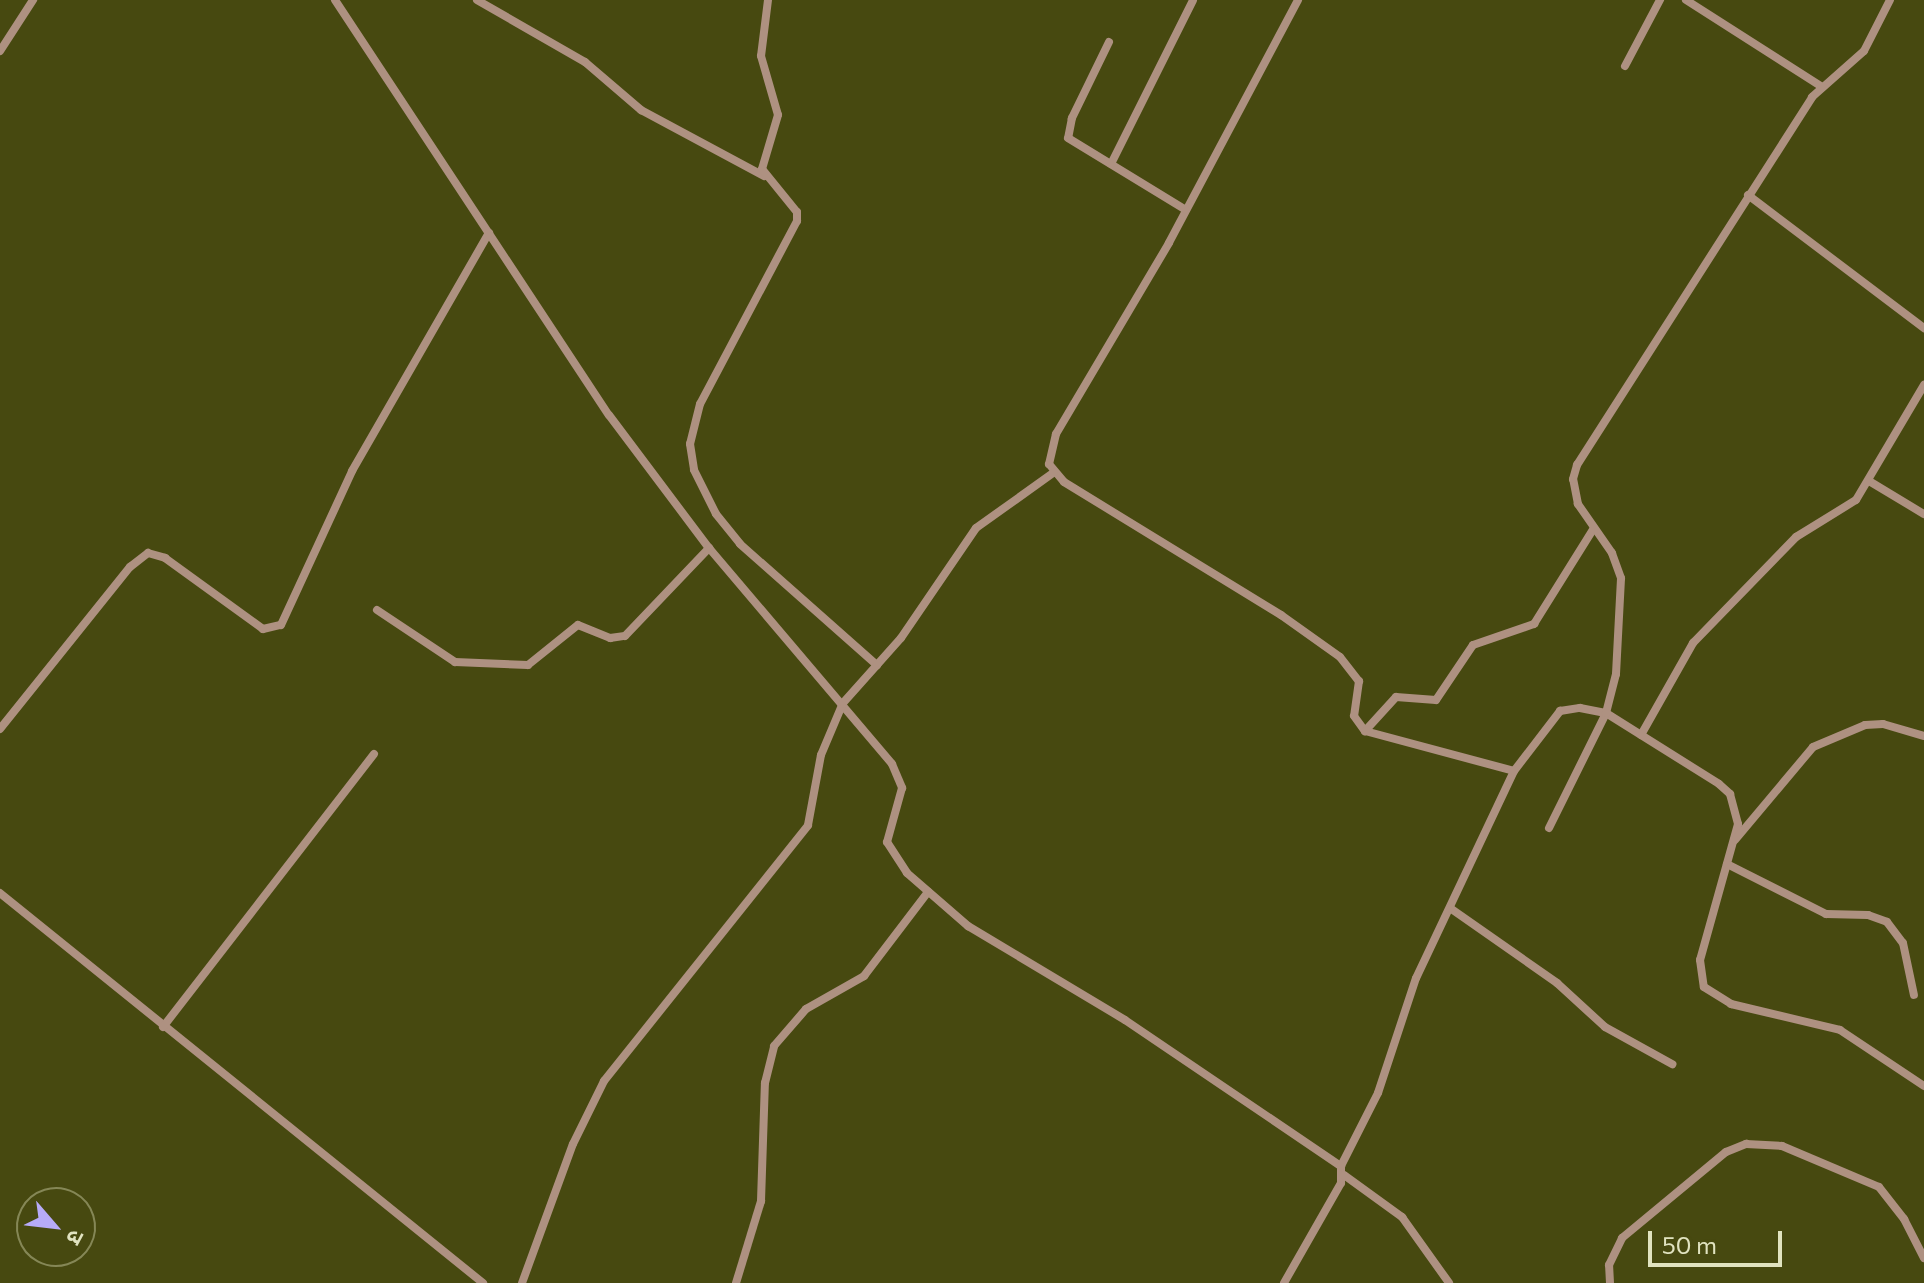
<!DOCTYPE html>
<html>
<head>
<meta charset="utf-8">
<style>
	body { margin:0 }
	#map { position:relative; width:1924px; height:1283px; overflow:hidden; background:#474910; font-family:Commissioner,"Noto Sans Devanagari",sans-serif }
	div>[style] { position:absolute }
	.street>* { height:8px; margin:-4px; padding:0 4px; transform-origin:4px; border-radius:4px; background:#ae9181 }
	span { translate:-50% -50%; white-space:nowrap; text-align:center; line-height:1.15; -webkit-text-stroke:8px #474910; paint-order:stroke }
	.north { position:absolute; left:16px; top:1187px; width:80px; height:80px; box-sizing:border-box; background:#474910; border:2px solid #858756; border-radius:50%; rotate:118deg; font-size:22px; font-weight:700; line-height:32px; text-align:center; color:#e1e3c0 }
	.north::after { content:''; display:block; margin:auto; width:28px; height:36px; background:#b7abf8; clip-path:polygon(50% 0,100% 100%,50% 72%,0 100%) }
	.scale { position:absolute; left:1648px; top:1231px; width:134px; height:36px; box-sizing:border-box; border:4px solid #e1e3c0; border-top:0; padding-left:10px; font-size:24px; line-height:28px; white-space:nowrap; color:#e1e3c0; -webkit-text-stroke:6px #474910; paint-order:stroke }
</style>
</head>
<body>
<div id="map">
	<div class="street">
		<i style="left:335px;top:0;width:497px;rotate:56.6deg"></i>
		<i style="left:609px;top:415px;width:166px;rotate:53.1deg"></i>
		<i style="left:709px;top:548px;width:283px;rotate:49.7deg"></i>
		<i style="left:892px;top:764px;width:26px;rotate:67deg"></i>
		<i style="left:902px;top:788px;width:56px;rotate:105.5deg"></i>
		<i style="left:887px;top:842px;width:37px;rotate:57deg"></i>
		<i style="left:907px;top:873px;width:81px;rotate:41deg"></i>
		<i style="left:968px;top:926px;width:183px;rotate:30.9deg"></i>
		<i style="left:1125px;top:1020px;width:261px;rotate:34.1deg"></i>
		<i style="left:1341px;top:1166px;width:17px;rotate:90deg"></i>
		<i style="left:1341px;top:1183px;width:115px;rotate:119.7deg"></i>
		<i style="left:477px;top:0;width:125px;rotate:29.9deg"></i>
		<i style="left:585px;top:62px;width:74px;rotate:40.6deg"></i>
		<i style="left:641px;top:110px;width:140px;rotate:28.2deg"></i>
		<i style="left:768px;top:0;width:56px;rotate:97.1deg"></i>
		<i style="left:761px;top:56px;width:61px;rotate:73.9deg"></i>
		<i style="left:778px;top:115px;width:56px;rotate:106.5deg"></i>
		<i style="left:762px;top:169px;width:55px;rotate:50.9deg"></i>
		<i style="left:797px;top:212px;width:9px;rotate:90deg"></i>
		<i style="left:797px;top:221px;width:207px;rotate:117.9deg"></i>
		<i style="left:700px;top:404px;width:41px;rotate:104deg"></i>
		<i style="left:690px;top:444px;width:26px;rotate:81deg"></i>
		<i style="left:694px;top:470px;width:49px;rotate:63.4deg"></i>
		<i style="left:716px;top:514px;width:38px;rotate:51deg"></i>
		<i style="left:740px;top:544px;width:183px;rotate:41.5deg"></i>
		<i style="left:1298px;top:0;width:275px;rotate:118deg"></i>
		<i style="left:1169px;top:243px;width:222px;rotate:120.6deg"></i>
		<i style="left:1056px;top:434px;width:31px;rotate:103deg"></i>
		<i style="left:1049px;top:464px;width:23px;rotate:50deg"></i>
		<i style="left:1064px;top:482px;width:255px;rotate:31.5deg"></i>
		<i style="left:1281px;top:615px;width:72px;rotate:35.4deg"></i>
		<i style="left:1340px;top:657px;width:31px;rotate:52deg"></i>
		<i style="left:1359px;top:681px;width:35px;rotate:98deg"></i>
		<i style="left:1354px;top:716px;width:19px;rotate:54deg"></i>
		<i style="left:1365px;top:731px;width:154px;rotate:15deg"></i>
		<i style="left:1514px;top:771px;width:229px;rotate:115.3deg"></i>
		<i style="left:1416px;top:978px;width:121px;rotate:108.3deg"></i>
		<i style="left:1378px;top:1093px;width:82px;rotate:116.9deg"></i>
		<i style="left:1686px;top:0;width:161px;rotate:32.6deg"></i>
		<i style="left:1109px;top:42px;width:85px;rotate:116deg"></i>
		<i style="left:1072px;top:118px;width:20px;rotate:101deg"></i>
		<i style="left:1068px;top:138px;width:138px;rotate:31.4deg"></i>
		<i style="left:0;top:51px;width:61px;rotate:-57.1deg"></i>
		<i style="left:1625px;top:66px;width:75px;rotate:-62.1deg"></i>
		<i style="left:1111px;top:164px;width:183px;rotate:-63.4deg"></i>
		<i style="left:1748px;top:195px;width:221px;rotate:37.1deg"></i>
		<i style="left:1869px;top:481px;width:64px;rotate:31deg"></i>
		<i style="left:377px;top:610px;width:94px;rotate:33.7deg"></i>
		<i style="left:455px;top:662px;width:73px;rotate:2.4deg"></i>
		<i style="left:528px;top:665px;width:64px;rotate:-38.7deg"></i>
		<i style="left:578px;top:625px;width:35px;rotate:22deg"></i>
		<i style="left:610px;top:638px;width:15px;rotate:-8deg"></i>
		<i style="left:625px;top:636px;width:122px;rotate:-46.3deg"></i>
		<i style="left:0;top:729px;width:208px;rotate:-51.3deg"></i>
		<i style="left:130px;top:567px;width:23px;rotate:-38deg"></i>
		<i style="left:148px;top:553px;width:18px;rotate:16deg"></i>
		<i style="left:165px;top:558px;width:121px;rotate:35.9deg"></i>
		<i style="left:263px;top:629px;width:18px;rotate:-13deg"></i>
		<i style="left:281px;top:625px;width:170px;rotate:-65.2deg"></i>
		<i style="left:352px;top:471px;width:275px;rotate:-60.1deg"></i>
		<i style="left:1365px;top:731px;width:46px;rotate:-47.6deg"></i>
		<i style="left:1396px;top:697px;width:40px;rotate:4.3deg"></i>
		<i style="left:1436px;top:700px;width:66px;rotate:-56.1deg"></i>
		<i style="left:1473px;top:645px;width:65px;rotate:-19deg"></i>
		<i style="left:1534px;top:624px;width:113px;rotate:-58deg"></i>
		<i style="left:1641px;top:735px;width:106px;rotate:-60.5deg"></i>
		<i style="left:1693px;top:643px;width:148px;rotate:-45.8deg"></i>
		<i style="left:1796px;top:537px;width:70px;rotate:-31.7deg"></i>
		<i style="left:1856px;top:500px;width:134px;rotate:-59.4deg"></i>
		<i style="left:1514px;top:771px;width:76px;rotate:-52.5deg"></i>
		<i style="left:1560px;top:711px;width:20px;rotate:-9deg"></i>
		<i style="left:1580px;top:708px;width:26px;rotate:11deg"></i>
		<i style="left:1606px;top:713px;width:133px;rotate:32.1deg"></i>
		<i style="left:1719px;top:784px;width:15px;rotate:42deg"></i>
		<i style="left:1730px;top:794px;width:31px;rotate:75deg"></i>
		<i style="left:1738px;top:824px;width:141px;rotate:105.6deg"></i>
		<i style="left:1700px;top:960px;width:27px;rotate:82deg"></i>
		<i style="left:1704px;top:987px;width:32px;rotate:32deg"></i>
		<i style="left:1731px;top:1004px;width:112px;rotate:13.4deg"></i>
		<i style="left:1840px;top:1030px;width:101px;rotate:33.7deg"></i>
		<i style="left:1549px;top:828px;width:128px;rotate:-63.6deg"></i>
		<i style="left:1606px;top:713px;width:40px;rotate:-75.6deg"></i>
		<i style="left:1616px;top:674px;width:96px;rotate:-87deg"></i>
		<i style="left:1621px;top:578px;width:27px;rotate:-110deg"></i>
		<i style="left:1612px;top:553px;width:60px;rotate:-124.8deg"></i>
		<i style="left:1578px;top:504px;width:25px;rotate:-101deg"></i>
		<i style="left:1573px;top:479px;width:15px;rotate:-74deg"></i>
		<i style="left:1577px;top:465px;width:437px;rotate:-57.4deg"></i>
		<i style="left:1812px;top:97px;width:69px;rotate:-41.5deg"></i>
		<i style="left:1864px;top:51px;width:57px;rotate:-63deg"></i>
		<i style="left:1735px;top:840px;width:121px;rotate:-50deg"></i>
		<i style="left:1813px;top:747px;width:56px;rotate:-22.9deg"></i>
		<i style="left:1865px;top:725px;width:18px;rotate:-3deg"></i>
		<i style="left:1883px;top:724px;width:43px;rotate:16.3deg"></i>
		<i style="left:1727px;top:864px;width:111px;rotate:26.8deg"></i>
		<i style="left:1826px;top:914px;width:42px;rotate:1.4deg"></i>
		<i style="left:1868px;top:915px;width:20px;rotate:20deg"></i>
		<i style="left:1887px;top:922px;width:26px;rotate:53deg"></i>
		<i style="left:1903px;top:943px;width:53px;rotate:78.1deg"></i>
		<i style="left:0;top:893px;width:621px;rotate:38.92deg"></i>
		<i style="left:1450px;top:908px;width:131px;rotate:35deg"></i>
		<i style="left:1557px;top:983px;width:65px;rotate:42.5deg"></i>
		<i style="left:1605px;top:1027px;width:77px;rotate:28.9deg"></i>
		<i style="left:163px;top:1027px;width:345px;rotate:-52.3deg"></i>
		<i style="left:1344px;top:1175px;width:72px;rotate:35.9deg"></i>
		<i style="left:1402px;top:1217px;width:81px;rotate:54.5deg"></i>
		<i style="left:522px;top:1283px;width:148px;rotate:-69.9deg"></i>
		<i style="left:573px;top:1144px;width:70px;rotate:-63.8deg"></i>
		<i style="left:604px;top:1081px;width:327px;rotate:-51.4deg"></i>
		<i style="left:808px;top:825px;width:71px;rotate:-79.5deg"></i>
		<i style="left:821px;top:755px;width:56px;rotate:-67.1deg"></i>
		<i style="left:843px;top:703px;width:87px;rotate:-48.3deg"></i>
		<i style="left:901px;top:638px;width:133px;rotate:-55.7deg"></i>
		<i style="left:976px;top:528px;width:95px;rotate:-35.5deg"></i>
		<i style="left:736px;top:1283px;width:86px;rotate:-73deg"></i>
		<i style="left:761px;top:1201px;width:118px;rotate:-88.1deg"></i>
		<i style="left:765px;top:1083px;width:38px;rotate:-76deg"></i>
		<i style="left:774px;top:1046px;width:49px;rotate:-49.1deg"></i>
		<i style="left:806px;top:1009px;width:67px;rotate:-29.6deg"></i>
		<i style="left:864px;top:976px;width:106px;rotate:-52.7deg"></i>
		<i style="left:1610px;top:1283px;width:18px;rotate:-93deg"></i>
		<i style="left:1609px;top:1265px;width:30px;rotate:-64deg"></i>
		<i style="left:1622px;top:1238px;width:135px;rotate:-39.6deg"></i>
		<i style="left:1726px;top:1152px;width:22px;rotate:-22deg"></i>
		<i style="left:1746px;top:1144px;width:36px;rotate:3deg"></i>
		<i style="left:1782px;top:1146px;width:105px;rotate:22.9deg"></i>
		<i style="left:1879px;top:1187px;width:41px;rotate:52deg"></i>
		<i style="left:1904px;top:1219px;width:44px;rotate:62.9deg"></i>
	</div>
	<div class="north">उ</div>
	<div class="scale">50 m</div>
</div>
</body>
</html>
